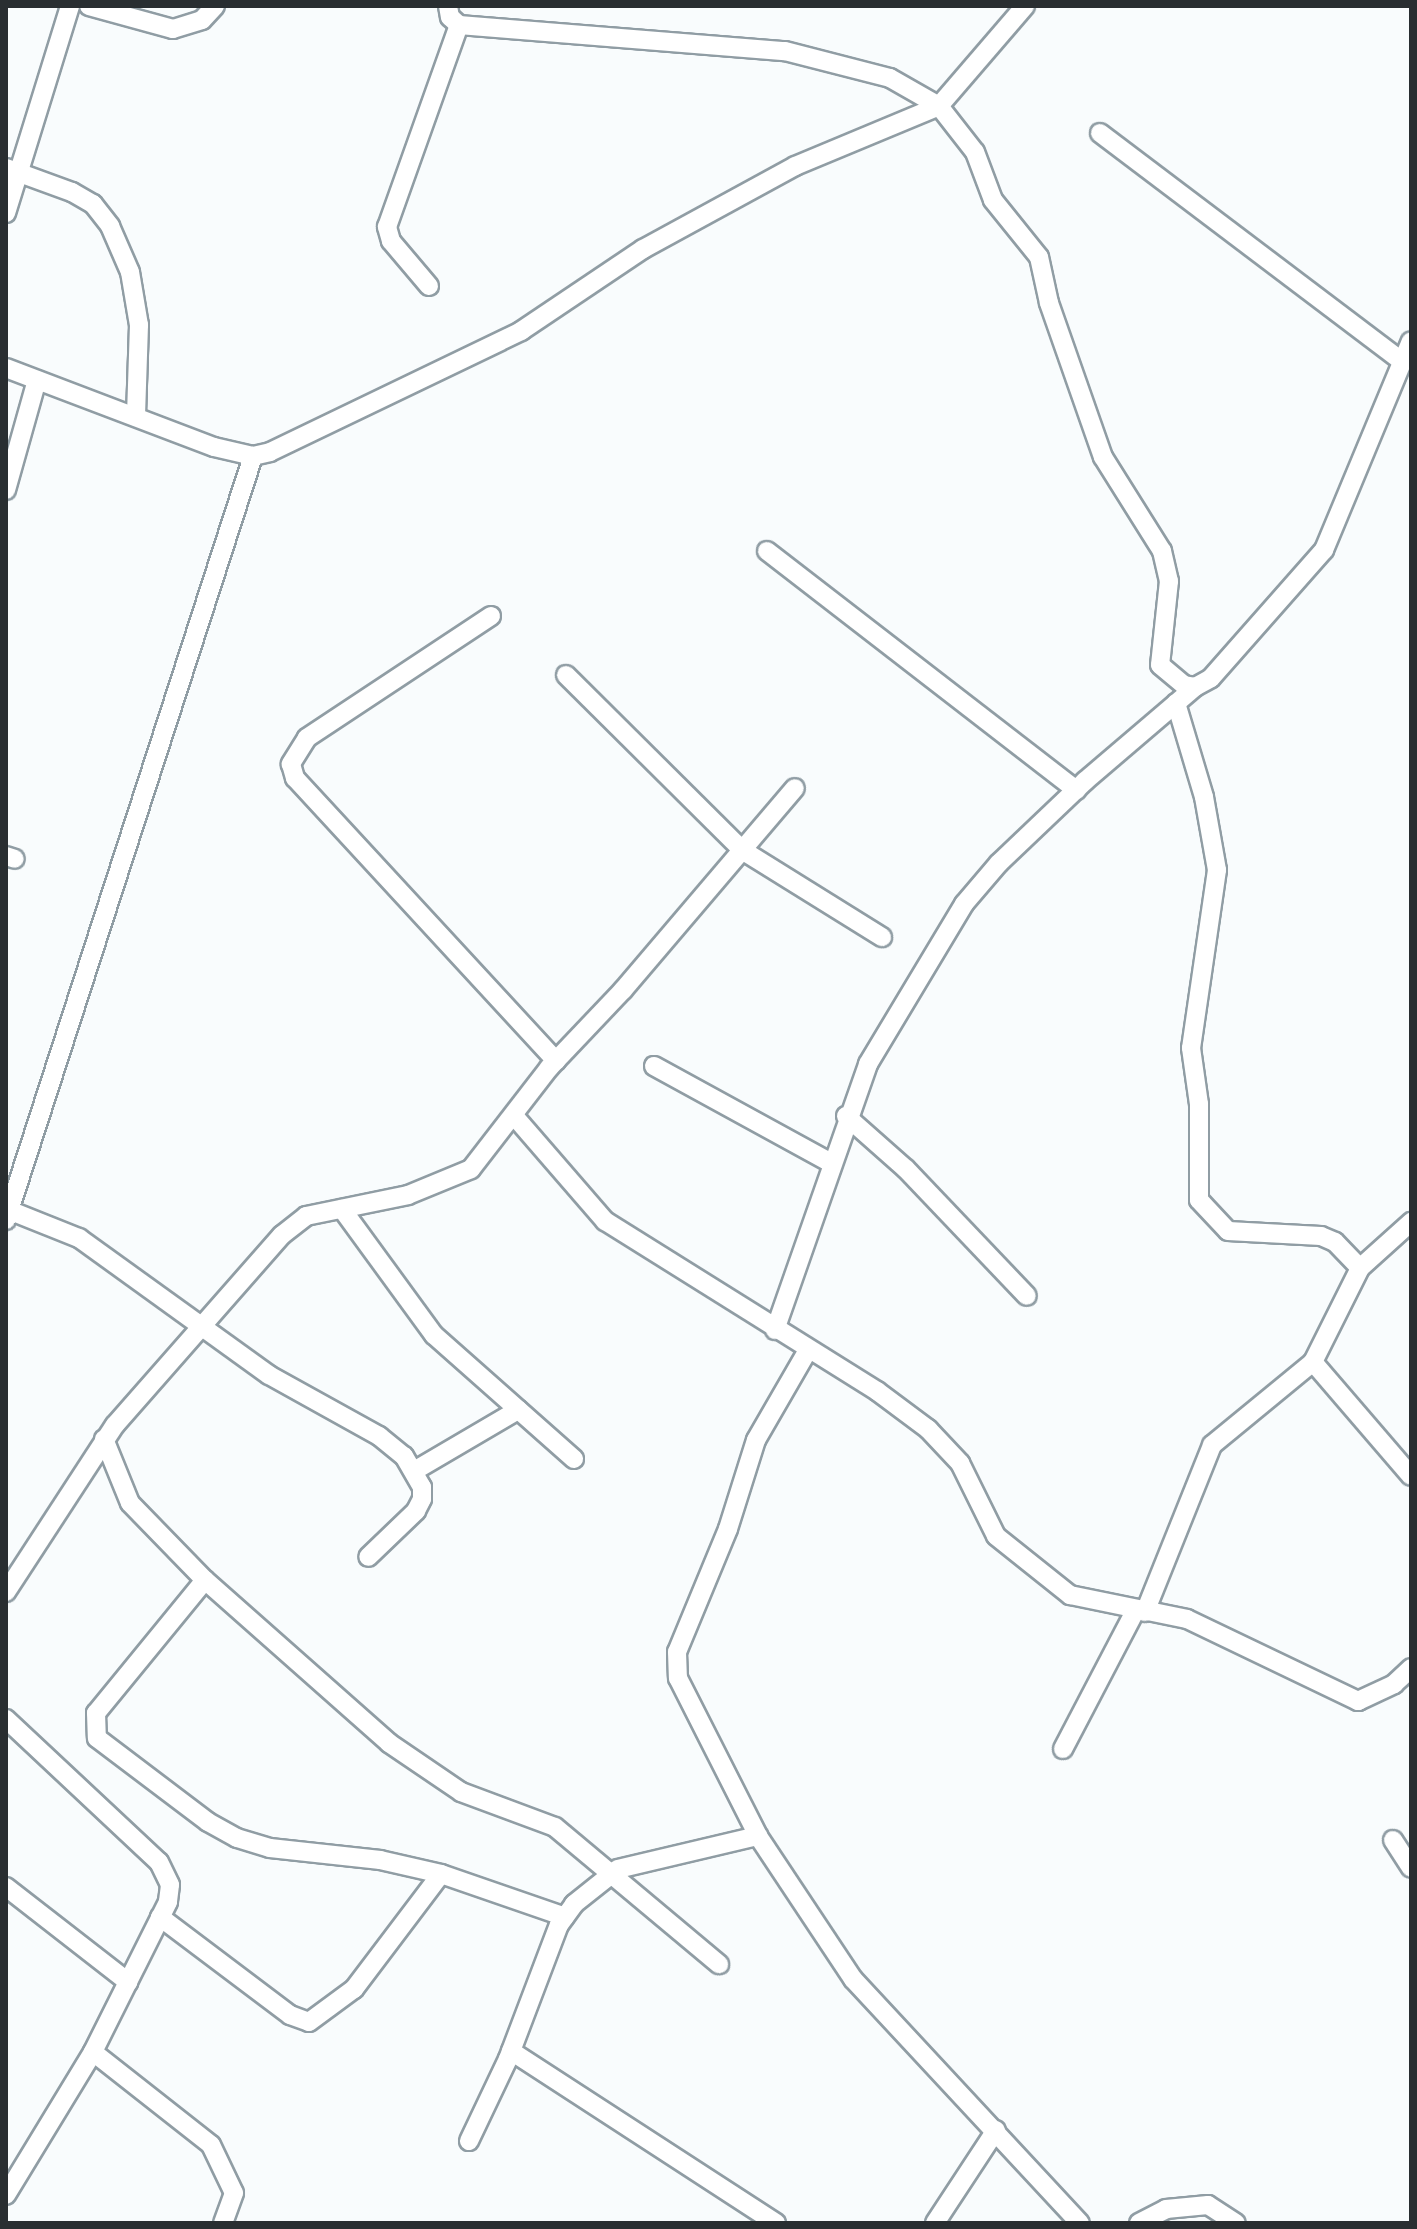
<!DOCTYPE html>
<html>
<head>
<meta charset="utf-8">
<style>
	body { margin:0 }
	#map { position:relative; width:1417px; height:2229px; overflow:hidden; background:#f9fcfd; font-family:Spectral,serif }
	div>[style] { position:absolute }
	.roads { filter:drop-shadow(2px 0 #909da4) drop-shadow(-2px 0 #909da4) drop-shadow(0 2px #909da4) drop-shadow(0 -2px #909da4) }
	.minor>* { height:18px; margin:-9px; padding:0 9px; transform-origin:9px; border-radius:9px; background:#fff }
	span { translate:-50% -50%; white-space:nowrap; text-align:center; line-height:1.15; -webkit-text-stroke:8px #fff; paint-order:stroke }
	.frame { position:absolute; inset:0; border:8px solid #292e31; pointer-events:none }
</style>
</head>
<body>
<div id="map">
	<div class="roads">
		<div class="minor">
			<i style="left:89px;top:6px;width:87px;rotate:15.3deg"></i>
			<i style="left:173px;top:29px;width:30px;rotate:-17deg"></i>
			<i style="left:202px;top:20px;width:19px;rotate:-47deg"></i>
			<i style="left:448px;top:6px;width:11px;rotate:80deg"></i>
			<i style="left:450px;top:17px;width:12px;rotate:42deg"></i>
			<i style="left:459px;top:25px;width:327px;rotate:4.6deg"></i>
			<i style="left:785px;top:51px;width:108px;rotate:14.4deg"></i>
			<i style="left:890px;top:78px;width:56px;rotate:29.7deg"></i>
			<i style="left:939px;top:106px;width:58px;rotate:52deg"></i>
			<i style="left:975px;top:152px;width:51px;rotate:69.4deg"></i>
			<i style="left:993px;top:200px;width:73px;rotate:51.1deg"></i>
			<i style="left:1039px;top:257px;width:47px;rotate:77.7deg"></i>
			<i style="left:1049px;top:303px;width:163px;rotate:70.7deg"></i>
			<i style="left:1103px;top:457px;width:111px;rotate:57.9deg"></i>
			<i style="left:1162px;top:551px;width:31px;rotate:77deg"></i>
			<i style="left:1169px;top:581px;width:84px;rotate:96.1deg"></i>
			<i style="left:1160px;top:665px;width:31px;rotate:40deg"></i>
			<i style="left:1184px;top:685px;width:11px;rotate:10deg"></i>
			<i style="left:1195px;top:687px;width:18px;rotate:-29deg"></i>
			<i style="left:1211px;top:678px;width:171px;rotate:-48.6deg"></i>
			<i style="left:1324px;top:550px;width:226px;rotate:-67.4deg"></i>
			<i style="left:1100px;top:133px;width:378px;rotate:37.1deg"></i>
			<i style="left:6px;top:168px;width:70px;rotate:20deg"></i>
			<i style="left:72px;top:192px;width:24px;rotate:30deg"></i>
			<i style="left:93px;top:204px;width:28px;rotate:52deg"></i>
			<i style="left:110px;top:226px;width:50px;rotate:66.5deg"></i>
			<i style="left:130px;top:272px;width:54px;rotate:80.4deg"></i>
			<i style="left:139px;top:325px;width:92px;rotate:91.9deg"></i>
			<i style="left:6px;top:213px;width:217px;rotate:-72.8deg"></i>
			<i style="left:429px;top:286px;width:59px;rotate:-130.2deg"></i>
			<i style="left:391px;top:241px;width:15px;rotate:-106deg"></i>
			<i style="left:387px;top:227px;width:214px;rotate:-70.4deg"></i>
			<i style="left:6px;top:368px;width:222px;rotate:20.8deg"></i>
			<i style="left:214px;top:447px;width:40px;rotate:13deg"></i>
			<i style="left:253px;top:456px;width:17px;rotate:-13deg"></i>
			<i style="left:270px;top:452px;width:279px;rotate:-25.7deg"></i>
			<i style="left:521px;top:331px;width:147px;rotate:-33.9deg"></i>
			<i style="left:643px;top:249px;width:173px;rotate:-28.6deg"></i>
			<i style="left:795px;top:166px;width:156px;rotate:-22.6deg"></i>
			<i style="left:939px;top:106px;width:132px;rotate:-49.3deg"></i>
			<i style="left:6px;top:490px;width:114px;rotate:-74.3deg"></i>
			<i style="left:767px;top:551px;width:391px;rotate:37.7deg"></i>
			<i style="left:491px;top:616px;width:221px;rotate:146.5deg"></i>
			<i style="left:307px;top:738px;width:31px;rotate:122deg"></i>
			<i style="left:291px;top:764px;width:15px;rotate:74deg"></i>
			<i style="left:295px;top:778px;width:385px;rotate:47.3deg"></i>
			<i style="left:566px;top:675px;width:248px;rotate:44.8deg"></i>
			<i style="left:742px;top:850px;width:165px;rotate:31.9deg"></i>
			<i style="left:1176px;top:703px;width:98px;rotate:73.4deg"></i>
			<i style="left:1204px;top:797px;width:74px;rotate:79.9deg"></i>
			<i style="left:1217px;top:870px;width:180px;rotate:98.3deg"></i>
			<i style="left:1191px;top:1048px;width:57px;rotate:81.9deg"></i>
			<i style="left:1199px;top:1104px;width:96px;rotate:90deg"></i>
			<i style="left:1199px;top:1200px;width:42px;rotate:46.9deg"></i>
			<i style="left:1228px;top:1231px;width:93px;rotate:3.1deg"></i>
			<i style="left:1321px;top:1236px;width:15px;rotate:23deg"></i>
			<i style="left:1335px;top:1242px;width:36px;rotate:46deg"></i>
			<i style="left:6px;top:856px;width:9px;rotate:18deg"></i>
			<i style="left:654px;top:1066px;width:202px;rotate:28.7deg"></i>
			<i style="left:846px;top:1116px;width:80px;rotate:41.5deg"></i>
			<i style="left:906px;top:1169px;width:175px;rotate:46.4deg"></i>
			<i style="left:515px;top:1117px;width:138px;rotate:49.1deg"></i>
			<i style="left:605px;top:1221px;width:321px;rotate:32deg"></i>
			<i style="left:877px;top:1391px;width:64px;rotate:36.7deg"></i>
			<i style="left:928px;top:1429px;width:47px;rotate:46.7deg"></i>
			<i style="left:960px;top:1463px;width:81px;rotate:63.7deg"></i>
			<i style="left:996px;top:1536px;width:95px;rotate:38.6deg"></i>
			<i style="left:1070px;top:1595px;width:119px;rotate:11.6deg"></i>
			<i style="left:1187px;top:1619px;width:190px;rotate:25.6deg"></i>
			<i style="left:1358px;top:1701px;width:40px;rotate:-25deg"></i>
			<i style="left:1394px;top:1684px;width:23px;rotate:-43deg"></i>
			<i style="left:6px;top:1209px;width:79px;rotate:21.7deg"></i>
			<i style="left:79px;top:1238px;width:234px;rotate:35.8deg"></i>
			<i style="left:269px;top:1375px;width:126px;rotate:29deg"></i>
			<i style="left:379px;top:1436px;width:32px;rotate:39deg"></i>
			<i style="left:404px;top:1456px;width:36px;rotate:60deg"></i>
			<i style="left:422px;top:1487px;width:12px;rotate:90deg"></i>
			<i style="left:422px;top:1499px;width:13px;rotate:117deg"></i>
			<i style="left:416px;top:1511px;width:66px;rotate:136.2deg"></i>
			<i style="left:342px;top:1209px;width:156px;rotate:53.9deg"></i>
			<i style="left:434px;top:1335px;width:187px;rotate:41.5deg"></i>
			<i style="left:6px;top:1220px;width:803px;rotate:-72.08deg"></i>
			<i style="left:775px;top:1330px;width:282px;rotate:-70.7deg"></i>
			<i style="left:868px;top:1064px;width:187px;rotate:-59deg"></i>
			<i style="left:964px;top:904px;width:54px;rotate:-49.5deg"></i>
			<i style="left:999px;top:863px;width:119px;rotate:-43.6deg"></i>
			<i style="left:1085px;top:781px;width:145px;rotate:-40.5deg"></i>
			<i style="left:808px;top:1350px;width:104px;rotate:120deg"></i>
			<i style="left:756px;top:1440px;width:93px;rotate:107.5deg"></i>
			<i style="left:728px;top:1529px;width:133px;rotate:112.5deg"></i>
			<i style="left:677px;top:1652px;width:26px;rotate:88deg"></i>
			<i style="left:678px;top:1678px;width:177px;rotate:63.1deg"></i>
			<i style="left:758px;top:1836px;width:172px;rotate:56.4deg"></i>
			<i style="left:853px;top:1979px;width:333px;rotate:47.1deg"></i>
			<i style="left:1313px;top:1362px;width:150px;rotate:49.3deg"></i>
			<i style="left:104px;top:1439px;width:69px;rotate:67.9deg"></i>
			<i style="left:130px;top:1503px;width:107px;rotate:45.8deg"></i>
			<i style="left:205px;top:1580px;width:246px;rotate:41.5deg"></i>
			<i style="left:389px;top:1743px;width:87px;rotate:34.2deg"></i>
			<i style="left:461px;top:1792px;width:100px;rotate:20.4deg"></i>
			<i style="left:555px;top:1827px;width:214px;rotate:39.9deg"></i>
			<i style="left:414px;top:1471px;width:121px;rotate:-30.4deg"></i>
			<i style="left:205px;top:1580px;width:172px;rotate:129.3deg"></i>
			<i style="left:96px;top:1713px;width:25px;rotate:88deg"></i>
			<i style="left:97px;top:1738px;width:139px;rotate:37.1deg"></i>
			<i style="left:208px;top:1822px;width:33px;rotate:29deg"></i>
			<i style="left:237px;top:1838px;width:34px;rotate:17deg"></i>
			<i style="left:270px;top:1848px;width:111px;rotate:6.2deg"></i>
			<i style="left:380px;top:1860px;width:63px;rotate:12.9deg"></i>
			<i style="left:441px;top:1874px;width:131px;rotate:19.1deg"></i>
			<i style="left:6px;top:1592px;width:199px;rotate:-56.9deg"></i>
			<i style="left:115px;top:1425px;width:253px;rotate:-48.7deg"></i>
			<i style="left:282px;top:1235px;width:31px;rotate:-38deg"></i>
			<i style="left:306px;top:1216px;width:104px;rotate:-11.6deg"></i>
			<i style="left:408px;top:1195px;width:68px;rotate:-22.4deg"></i>
			<i style="left:471px;top:1169px;width:128px;rotate:-52.3deg"></i>
			<i style="left:549px;top:1068px;width:108px;rotate:-46.5deg"></i>
			<i style="left:623px;top:990px;width:265px;rotate:-49.6deg"></i>
			<i style="left:1145px;top:1612px;width:180px;rotate:-68.1deg"></i>
			<i style="left:1212px;top:1445px;width:131px;rotate:-39.4deg"></i>
			<i style="left:1313px;top:1362px;width:105px;rotate:-63.4deg"></i>
			<i style="left:1360px;top:1268px;width:69px;rotate:-42deg"></i>
			<i style="left:6px;top:1719px;width:209px;rotate:43.1deg"></i>
			<i style="left:159px;top:1862px;width:25px;rotate:64deg"></i>
			<i style="left:170px;top:1885px;width:17px;rotate:97deg"></i>
			<i style="left:168px;top:1902px;width:168px;rotate:116.6deg"></i>
			<i style="left:93px;top:2052px;width:167px;rotate:121.3deg"></i>
			<i style="left:1063px;top:1749px;width:156px;rotate:-62.4deg"></i>
			<i style="left:1393px;top:1840px;width:33px;rotate:57deg"></i>
			<i style="left:6px;top:1887px;width:155px;rotate:37.9deg"></i>
			<i style="left:160px;top:1917px;width:163px;rotate:37deg"></i>
			<i style="left:290px;top:2015px;width:20px;rotate:20deg"></i>
			<i style="left:309px;top:2022px;width:56px;rotate:-36.3deg"></i>
			<i style="left:354px;top:1989px;width:144px;rotate:-52.9deg"></i>
			<i style="left:511px;top:2051px;width:316px;rotate:33deg"></i>
			<i style="left:93px;top:2052px;width:150px;rotate:38.2deg"></i>
			<i style="left:211px;top:2145px;width:53px;rotate:64.4deg"></i>
			<i style="left:234px;top:2193px;width:32px;rotate:110deg"></i>
			<i style="left:469px;top:2141px;width:91px;rotate:-64.6deg"></i>
			<i style="left:508px;top:2059px;width:143px;rotate:-69.2deg"></i>
			<i style="left:559px;top:1925px;width:26px;rotate:-54deg"></i>
			<i style="left:574px;top:1904px;width:56px;rotate:-38.5deg"></i>
			<i style="left:618px;top:1869px;width:144px;rotate:-13.3deg"></i>
			<i style="left:935px;top:2223px;width:111px;rotate:-56.7deg"></i>
			<i style="left:1139px;top:2223px;width:30px;rotate:-27deg"></i>
			<i style="left:1166px;top:2209px;width:42px;rotate:-5.4deg"></i>
			<i style="left:1208px;top:2205px;width:33px;rotate:33deg"></i>
		</div>
	</div>
	<div class="frame"></div>
</div>
</body>
</html>
